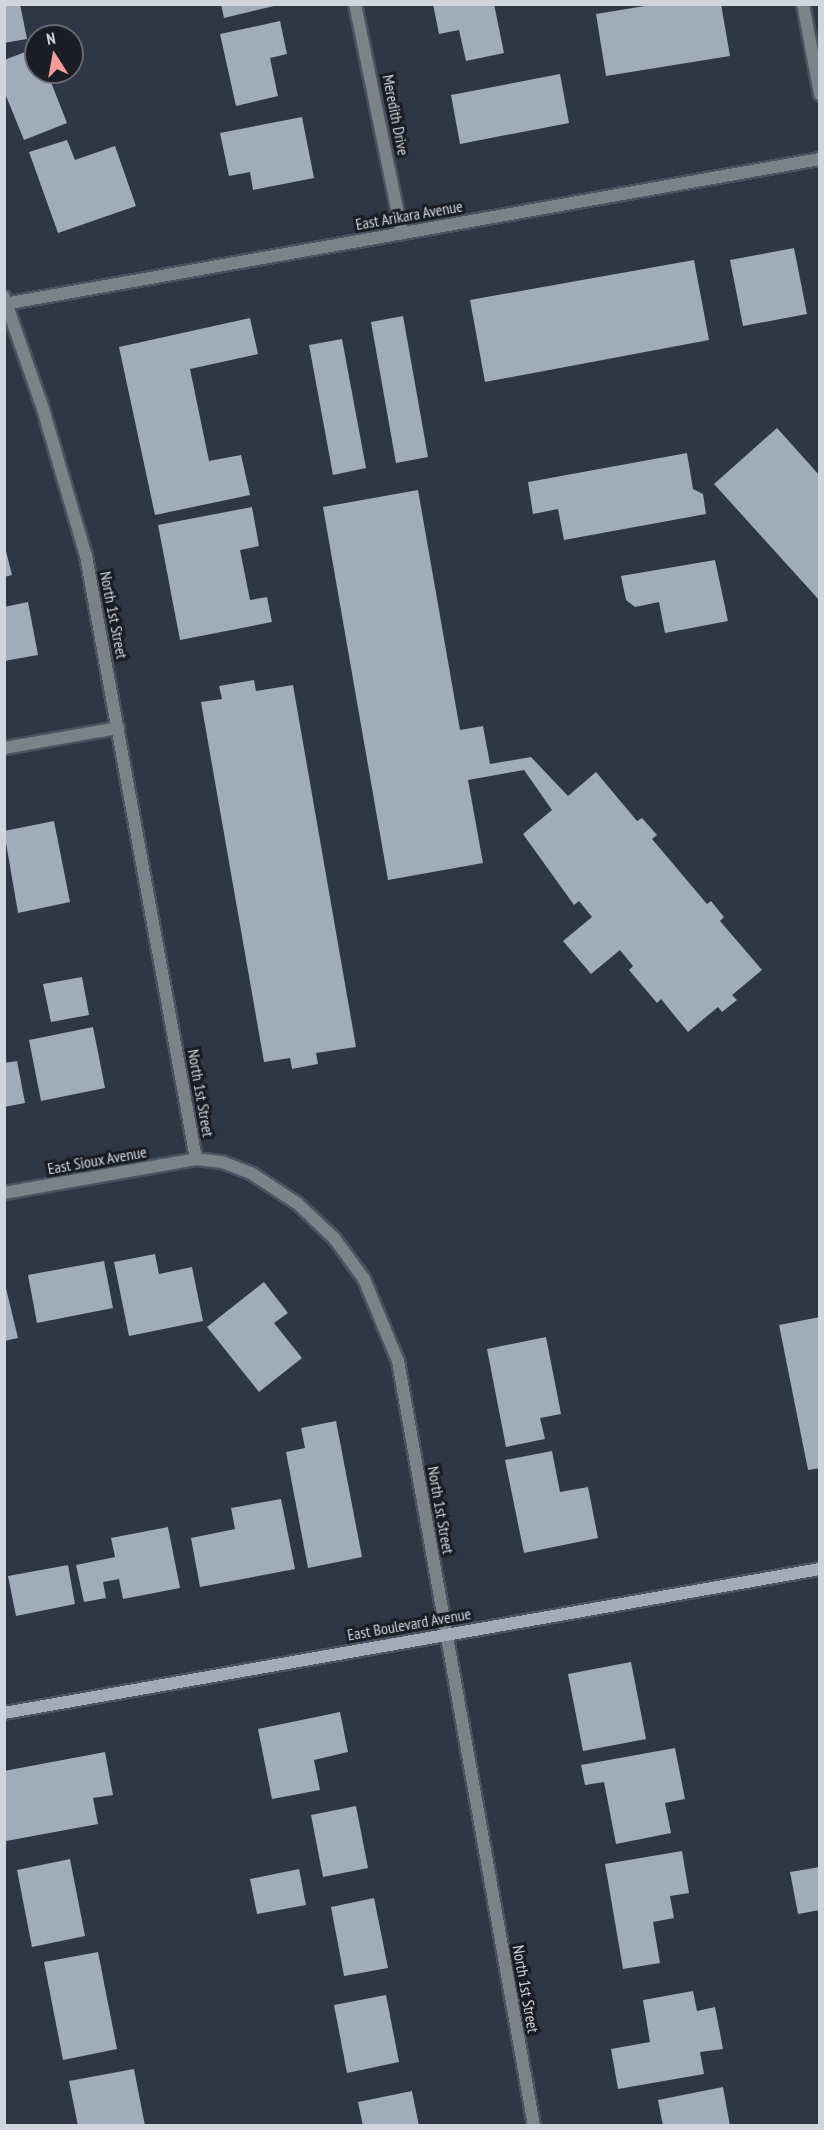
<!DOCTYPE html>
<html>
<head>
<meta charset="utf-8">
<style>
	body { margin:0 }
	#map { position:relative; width:824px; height:2130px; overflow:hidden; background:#2f3744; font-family:"PT Sans Narrow",sans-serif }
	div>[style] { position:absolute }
	.building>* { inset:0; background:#a0abbb }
	.roads { filter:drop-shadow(2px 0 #4c5360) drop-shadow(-2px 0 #4c5360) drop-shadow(0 2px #4c5360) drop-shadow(0 -2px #4c5360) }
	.street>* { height:12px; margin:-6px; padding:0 6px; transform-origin:6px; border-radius:6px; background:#7d8188 }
	.secondary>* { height:12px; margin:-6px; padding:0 6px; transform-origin:6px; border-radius:6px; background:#a4abb6 }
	span { translate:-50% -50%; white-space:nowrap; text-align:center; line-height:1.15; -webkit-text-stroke:6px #1a1e24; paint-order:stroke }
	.street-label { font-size:16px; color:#d0d5de }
	.frame { position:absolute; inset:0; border:6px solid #d0d5de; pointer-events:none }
	.north { position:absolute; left:24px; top:24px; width:60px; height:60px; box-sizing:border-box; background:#1a1e24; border:2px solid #63676e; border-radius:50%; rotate:349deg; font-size:16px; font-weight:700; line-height:24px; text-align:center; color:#d0d5de }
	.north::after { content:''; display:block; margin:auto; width:21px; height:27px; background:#f59b9b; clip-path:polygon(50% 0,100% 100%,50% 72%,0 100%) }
</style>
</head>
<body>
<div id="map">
	<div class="building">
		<i style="clip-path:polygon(4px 4px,20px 4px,27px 39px,4px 43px)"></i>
		<i style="clip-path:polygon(221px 4px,278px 4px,278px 5px,224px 18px)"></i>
		<i style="clip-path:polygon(433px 4px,494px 4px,504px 53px,466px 61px,459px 30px,439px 34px)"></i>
		<i style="clip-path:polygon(657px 4px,721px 4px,730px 56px,606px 76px,596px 14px)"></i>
		<i style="clip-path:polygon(280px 21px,287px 54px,270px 58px,278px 96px,236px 106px,220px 34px)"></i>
		<i style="clip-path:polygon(36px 48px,36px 72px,47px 72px,67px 123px,24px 140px,4px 91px,4px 60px)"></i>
		<i style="clip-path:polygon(560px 74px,569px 123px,460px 144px,451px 95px)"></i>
		<i style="clip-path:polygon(302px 117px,314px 178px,253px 190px,250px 172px,229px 176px,220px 133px)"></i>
		<i style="clip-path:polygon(67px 140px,75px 160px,115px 146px,136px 206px,58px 233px,29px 152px)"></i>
		<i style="clip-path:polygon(794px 248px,807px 314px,743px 326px,730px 260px)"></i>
		<i style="clip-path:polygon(694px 260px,709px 340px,485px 382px,470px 300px)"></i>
		<i style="clip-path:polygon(403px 316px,428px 457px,396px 463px,371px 322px)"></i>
		<i style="clip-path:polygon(250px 318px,258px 354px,190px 369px,209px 461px,241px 455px,250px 495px,155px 515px,119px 347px)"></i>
		<i style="clip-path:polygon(342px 339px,366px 468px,333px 475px,309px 345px)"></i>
		<i style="clip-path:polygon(777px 428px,820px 476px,820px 601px,714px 484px)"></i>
		<i style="clip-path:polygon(687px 453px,693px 489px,703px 494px,706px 514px,564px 540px,558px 509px,533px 514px,528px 482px)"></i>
		<i style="clip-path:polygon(418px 490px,460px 730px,483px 726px,490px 764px,531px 757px,568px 796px,596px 772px,637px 821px,642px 818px,657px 835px,652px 839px,707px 904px,711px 901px,724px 917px,720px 921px,762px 970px,732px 995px,737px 1000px,722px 1012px,718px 1007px,688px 1032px,661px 999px,657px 1003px,629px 970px,633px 966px,620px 950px,591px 974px,563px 941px,592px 917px,579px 901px,574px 905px,523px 834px,552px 810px,524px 770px,468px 780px,483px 863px,388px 880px,323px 507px)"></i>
		<i style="clip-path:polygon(252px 507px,259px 546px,240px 550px,250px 600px,267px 597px,272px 622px,180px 640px,158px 525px)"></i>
		<i style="clip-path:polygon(4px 543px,12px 575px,4px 577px)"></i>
		<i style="clip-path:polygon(715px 560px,728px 621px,665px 633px,659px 602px,635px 607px,626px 600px,621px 576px)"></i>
		<i style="clip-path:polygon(28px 602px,38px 655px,4px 661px,4px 607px)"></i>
		<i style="clip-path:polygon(254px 680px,256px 691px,293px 685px,356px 1047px,316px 1053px,318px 1064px,292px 1069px,290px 1058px,264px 1062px,201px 702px,222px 699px,219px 686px)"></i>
		<i style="clip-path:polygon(54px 821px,70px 902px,18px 913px,4px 831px)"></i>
		<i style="clip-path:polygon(82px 977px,89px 1015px,51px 1022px,43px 984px)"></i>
		<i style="clip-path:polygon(93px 1027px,105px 1088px,41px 1101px,29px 1040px)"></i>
		<i style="clip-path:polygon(17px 1061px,25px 1103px,4px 1107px,4px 1063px)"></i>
		<i style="clip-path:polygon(155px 1254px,159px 1274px,192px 1267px,203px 1321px,129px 1336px,114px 1262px)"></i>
		<i style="clip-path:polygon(104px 1261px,113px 1308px,37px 1323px,28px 1275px)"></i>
		<i style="clip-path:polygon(4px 1280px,18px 1338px,4px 1341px)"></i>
		<i style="clip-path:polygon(264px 1282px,288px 1313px,274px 1323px,302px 1358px,259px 1392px,207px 1327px)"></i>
		<i style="clip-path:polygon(820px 1317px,820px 1468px,808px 1470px,779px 1325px)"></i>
		<i style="clip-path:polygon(546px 1337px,561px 1414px,540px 1418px,545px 1439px,506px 1447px,487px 1349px)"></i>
		<i style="clip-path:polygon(336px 1421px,362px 1557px,308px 1568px,286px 1452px,305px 1448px,301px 1428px)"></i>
		<i style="clip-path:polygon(552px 1451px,560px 1492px,588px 1487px,598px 1538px,524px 1553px,505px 1460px)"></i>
		<i style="clip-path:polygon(281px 1499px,295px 1569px,200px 1587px,191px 1538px,235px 1529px,231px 1508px)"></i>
		<i style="clip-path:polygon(168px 1527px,180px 1588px,123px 1599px,119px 1579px,103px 1582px,106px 1598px,84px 1602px,76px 1565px,115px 1557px,111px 1538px)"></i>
		<i style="clip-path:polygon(68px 1565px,75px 1604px,16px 1616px,8px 1576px)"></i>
		<i style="clip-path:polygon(631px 1662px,646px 1739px,583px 1751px,568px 1674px)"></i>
		<i style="clip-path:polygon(340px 1712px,348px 1752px,314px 1760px,320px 1790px,272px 1799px,258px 1729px)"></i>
		<i style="clip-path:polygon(675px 1748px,685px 1799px,665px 1803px,671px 1833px,616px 1844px,604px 1782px,585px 1785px,581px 1765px)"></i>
		<i style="clip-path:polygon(105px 1752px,113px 1795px,93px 1798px,98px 1824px,6px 1841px,4px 1771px)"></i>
		<i style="clip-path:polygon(356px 1806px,368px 1868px,323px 1877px,311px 1815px)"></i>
		<i style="clip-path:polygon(682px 1851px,689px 1893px,670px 1896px,674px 1918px,653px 1922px,660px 1963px,623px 1969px,605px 1864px)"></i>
		<i style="clip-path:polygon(70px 1859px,85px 1936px,32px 1947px,17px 1870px)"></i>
		<i style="clip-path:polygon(820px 1867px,820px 1910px,798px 1914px,790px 1872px)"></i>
		<i style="clip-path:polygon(299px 1869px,306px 1905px,257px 1914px,250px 1879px)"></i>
		<i style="clip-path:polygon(374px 1898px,388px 1968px,344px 1976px,331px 1907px)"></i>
		<i style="clip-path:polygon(98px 1952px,117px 2049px,63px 2060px,44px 1962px)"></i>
		<i style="clip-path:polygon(693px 1991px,697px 2011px,715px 2007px,723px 2049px,700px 2052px,704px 2074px,618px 2089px,611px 2049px,650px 2042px,643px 2000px)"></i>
		<i style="clip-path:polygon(386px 1995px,399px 2062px,347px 2073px,334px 2005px)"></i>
		<i style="clip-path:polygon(134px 2069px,145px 2126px,78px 2126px,69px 2081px)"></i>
		<i style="clip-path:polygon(723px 2087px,730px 2126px,663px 2126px,658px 2100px)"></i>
		<i style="clip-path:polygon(412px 2091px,419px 2126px,363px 2126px,358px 2102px)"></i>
	</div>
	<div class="roads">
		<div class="street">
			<i style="left:355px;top:4px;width:234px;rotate:78.4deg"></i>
			<i style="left:803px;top:4px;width:92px;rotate:79.3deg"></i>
			<i style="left:4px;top:297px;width:119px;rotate:70.8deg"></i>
			<i style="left:43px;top:409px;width:153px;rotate:73.7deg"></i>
			<i style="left:86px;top:556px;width:613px;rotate:79.66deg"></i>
			<i style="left:4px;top:304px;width:829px;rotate:-10.08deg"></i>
			<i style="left:4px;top:748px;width:116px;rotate:-10deg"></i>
			<i style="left:4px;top:1193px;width:195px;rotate:-10deg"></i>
			<i style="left:196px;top:1159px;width:26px;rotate:7deg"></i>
			<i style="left:222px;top:1162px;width:31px;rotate:21deg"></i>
			<i style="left:251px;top:1173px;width:56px;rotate:33.4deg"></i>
			<i style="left:298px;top:1204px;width:50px;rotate:43.4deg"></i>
			<i style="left:334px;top:1238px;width:51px;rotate:53.8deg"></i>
			<i style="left:364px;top:1279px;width:89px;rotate:67.5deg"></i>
			<i style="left:398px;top:1361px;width:777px;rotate:79.92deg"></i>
		</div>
		<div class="secondary">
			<i style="left:4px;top:1713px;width:829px;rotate:-10.01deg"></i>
		</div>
	</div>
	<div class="street-label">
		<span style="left:396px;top:115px;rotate:79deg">Meredith Drive</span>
		<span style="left:409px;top:215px;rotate:-10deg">East Arikara Avenue</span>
		<span style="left:114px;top:615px;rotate:79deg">North 1st Street</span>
		<span style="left:201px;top:1093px;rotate:80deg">North 1st Street</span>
		<span style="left:97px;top:1160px;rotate:-10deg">East Sioux Avenue</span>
		<span style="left:441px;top:1510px;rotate:80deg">North 1st Street</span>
		<span style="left:409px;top:1624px;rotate:-10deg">East Boulevard Avenue</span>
		<span style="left:526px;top:1989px;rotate:80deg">North 1st Street</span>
	</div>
	<div class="frame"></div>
	<div class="north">N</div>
</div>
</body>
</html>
